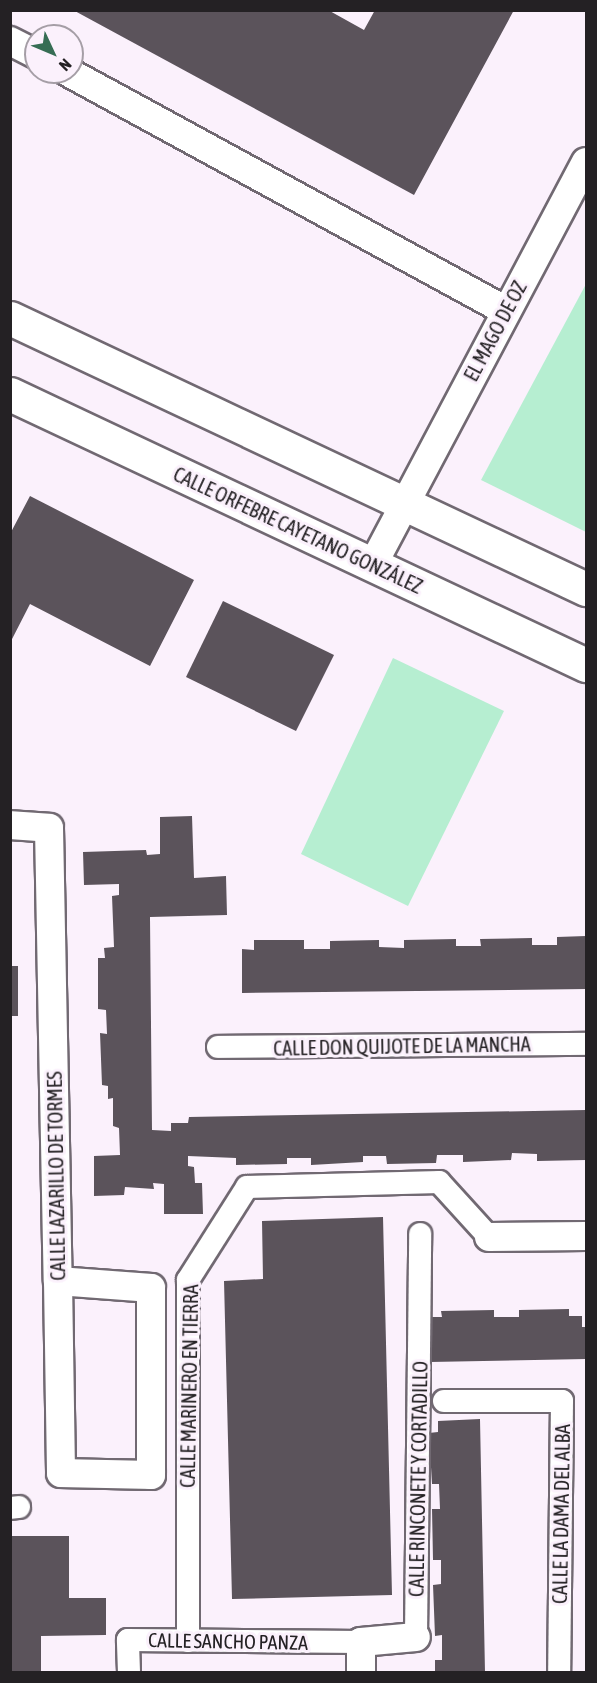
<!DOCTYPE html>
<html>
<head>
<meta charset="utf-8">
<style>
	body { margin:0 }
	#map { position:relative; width:597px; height:1683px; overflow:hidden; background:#fbf1fc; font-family:"Asap Condensed",sans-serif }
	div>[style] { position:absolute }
	.green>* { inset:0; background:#b6eed1 }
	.building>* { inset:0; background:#5b535b }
	.roads { filter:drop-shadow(2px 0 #716972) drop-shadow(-2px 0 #716972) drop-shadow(0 2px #716972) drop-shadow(0 -2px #716972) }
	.pedestrian>* { height:22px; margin:-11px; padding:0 11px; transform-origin:11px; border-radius:11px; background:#fff }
	.minor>* { height:28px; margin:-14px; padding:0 14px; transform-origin:14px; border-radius:14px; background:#fff }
	.tertiary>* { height:33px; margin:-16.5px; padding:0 16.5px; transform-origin:16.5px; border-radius:16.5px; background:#fff }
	span { translate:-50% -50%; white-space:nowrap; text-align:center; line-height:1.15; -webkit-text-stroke:6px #fbf1fc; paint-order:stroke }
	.street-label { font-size:20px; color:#242124 }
	.frame { position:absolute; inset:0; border:12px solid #242124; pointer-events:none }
	.north { position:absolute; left:24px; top:24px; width:60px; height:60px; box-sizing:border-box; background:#fbf1fc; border:2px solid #a59ea6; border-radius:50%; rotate:134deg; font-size:16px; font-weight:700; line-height:24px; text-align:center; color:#242124 }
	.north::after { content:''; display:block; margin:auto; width:21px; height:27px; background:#366d54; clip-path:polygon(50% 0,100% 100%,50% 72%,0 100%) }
</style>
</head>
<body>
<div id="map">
	<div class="green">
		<i style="clip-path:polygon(586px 284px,586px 532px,481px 480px)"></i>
		<i style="clip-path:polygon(393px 658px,504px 711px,408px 906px,301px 854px)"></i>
	</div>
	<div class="building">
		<i style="clip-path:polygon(73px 10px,328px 10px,364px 30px,375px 10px,514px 10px,414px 195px)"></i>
		<i style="clip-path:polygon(30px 496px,194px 580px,150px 666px,30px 604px,10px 643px,10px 534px)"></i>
		<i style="clip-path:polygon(223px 601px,334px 655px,296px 731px,186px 677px)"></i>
		<i style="clip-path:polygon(192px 816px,194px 878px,226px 876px,227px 915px,150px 917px,152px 1130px,171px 1131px,171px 1123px,188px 1123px,189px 1117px,586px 1110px,586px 1160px,537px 1161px,537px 1154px,512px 1153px,511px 1160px,463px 1162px,463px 1155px,437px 1155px,436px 1163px,387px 1164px,386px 1156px,363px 1156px,363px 1162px,311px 1165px,311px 1158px,287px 1158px,287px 1164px,236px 1165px,236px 1158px,188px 1156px,188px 1166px,194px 1167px,195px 1183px,202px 1183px,203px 1214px,164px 1214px,164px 1184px,153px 1183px,154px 1189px,125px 1187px,124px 1195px,94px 1196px,94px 1156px,120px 1155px,119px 1128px,113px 1126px,113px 1098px,108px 1099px,108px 1086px,102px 1085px,100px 1033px,107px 1034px,106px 1010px,98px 1009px,98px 958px,105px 958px,104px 948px,114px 947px,112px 896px,119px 895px,119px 884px,84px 885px,83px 852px,146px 850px,147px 855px,160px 854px,160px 817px)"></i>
		<i style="clip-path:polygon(586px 936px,586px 989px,242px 993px,242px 949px,254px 950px,254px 940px,304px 940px,304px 949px,330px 949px,330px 941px,379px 940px,379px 947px,404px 948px,404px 940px,456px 939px,456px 946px,481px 946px,480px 939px,532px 938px,532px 945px,557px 945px,557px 937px)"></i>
		<i style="clip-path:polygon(10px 966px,18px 966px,18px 1016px,10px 1016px)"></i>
		<i style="clip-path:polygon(383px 1217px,392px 1595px,232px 1599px,224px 1281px,263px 1279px,262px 1221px)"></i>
		<i style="clip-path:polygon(569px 1309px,569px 1316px,582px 1316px,582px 1327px,586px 1327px,586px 1359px,430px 1362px,430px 1317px,442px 1317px,441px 1311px,494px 1310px,494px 1317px,519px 1317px,519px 1310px)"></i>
		<i style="clip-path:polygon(480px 1419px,485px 1672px,435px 1672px,435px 1660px,442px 1660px,442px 1635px,435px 1636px,433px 1585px,441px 1584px,441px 1560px,433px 1560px,432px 1509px,440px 1509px,439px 1484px,432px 1484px,429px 1433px,438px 1432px,438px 1421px)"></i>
		<i style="clip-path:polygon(10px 1536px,69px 1536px,69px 1598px,106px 1598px,106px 1635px,41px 1636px,41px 1671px,10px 1672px)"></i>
	</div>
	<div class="roads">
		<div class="pedestrian">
			<i style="left:218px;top:1047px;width:368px;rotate:-0.5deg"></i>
			<i style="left:444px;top:1401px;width:118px"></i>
			<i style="left:562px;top:1401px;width:271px;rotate:90.6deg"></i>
			<i style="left:10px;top:1508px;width:9px;rotate:-6deg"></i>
			<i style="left:416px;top:1637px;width:403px;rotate:-89.4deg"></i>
			<i style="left:188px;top:1641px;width:361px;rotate:-90deg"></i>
			<i style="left:188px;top:1280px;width:110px;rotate:-57.6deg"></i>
			<i style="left:247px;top:1187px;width:192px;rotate:-1.5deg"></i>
			<i style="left:439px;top:1182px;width:74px;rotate:47.7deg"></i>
			<i style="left:129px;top:1672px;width:32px;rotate:-92deg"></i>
			<i style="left:128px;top:1640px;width:233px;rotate:0.5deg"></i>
		</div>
		<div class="minor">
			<i style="left:10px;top:41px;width:29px;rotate:27deg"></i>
			<i style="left:68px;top:72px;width:498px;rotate:28.6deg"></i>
			<i style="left:372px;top:566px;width:457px;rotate:-62.1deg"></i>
			<i style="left:10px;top:825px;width:39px;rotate:4deg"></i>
			<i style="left:49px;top:828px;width:453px;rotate:88.9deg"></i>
			<i style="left:58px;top:1281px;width:192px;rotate:89.1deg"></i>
			<i style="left:61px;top:1473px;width:90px;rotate:1.3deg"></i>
			<i style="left:151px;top:1475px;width:187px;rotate:-90deg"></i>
			<i style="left:151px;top:1288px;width:93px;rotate:-175.7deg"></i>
			<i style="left:489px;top:1237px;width:97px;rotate:-0.6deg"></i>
			<i style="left:361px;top:1672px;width:30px;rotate:-90deg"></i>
			<i style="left:361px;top:1642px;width:55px;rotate:-5.2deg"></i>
		</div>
		<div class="tertiary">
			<i style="left:10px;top:318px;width:637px;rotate:25.2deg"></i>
			<i style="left:10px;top:394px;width:637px;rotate:25.2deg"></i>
		</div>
	</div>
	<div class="street-label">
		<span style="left:495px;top:331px;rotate:-62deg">EL MAGO DE OZ</span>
		<span style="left:298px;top:530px;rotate:25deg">CALLE ORFEBRE CAYETANO GONZÁLEZ</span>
		<span style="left:402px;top:1046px;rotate:-1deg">CALLE DON QUIJOTE DE LA MANCHA</span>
		<span style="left:56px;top:1176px;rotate:-91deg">CALLE LAZARILLO DE TORMES</span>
		<span style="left:189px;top:1386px;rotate:-89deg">CALLE MARINERO EN TIERRA</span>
		<span style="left:418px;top:1479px;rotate:-89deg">CALLE RINCONETE Y CORTADILLO</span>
		<span style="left:561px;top:1514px;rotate:-89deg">CALLE LA DAMA DEL ALBA</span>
		<span style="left:228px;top:1641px;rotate:1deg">CALLE SANCHO PANZA</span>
	</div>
	<div class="frame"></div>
	<div class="north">N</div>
</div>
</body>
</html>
